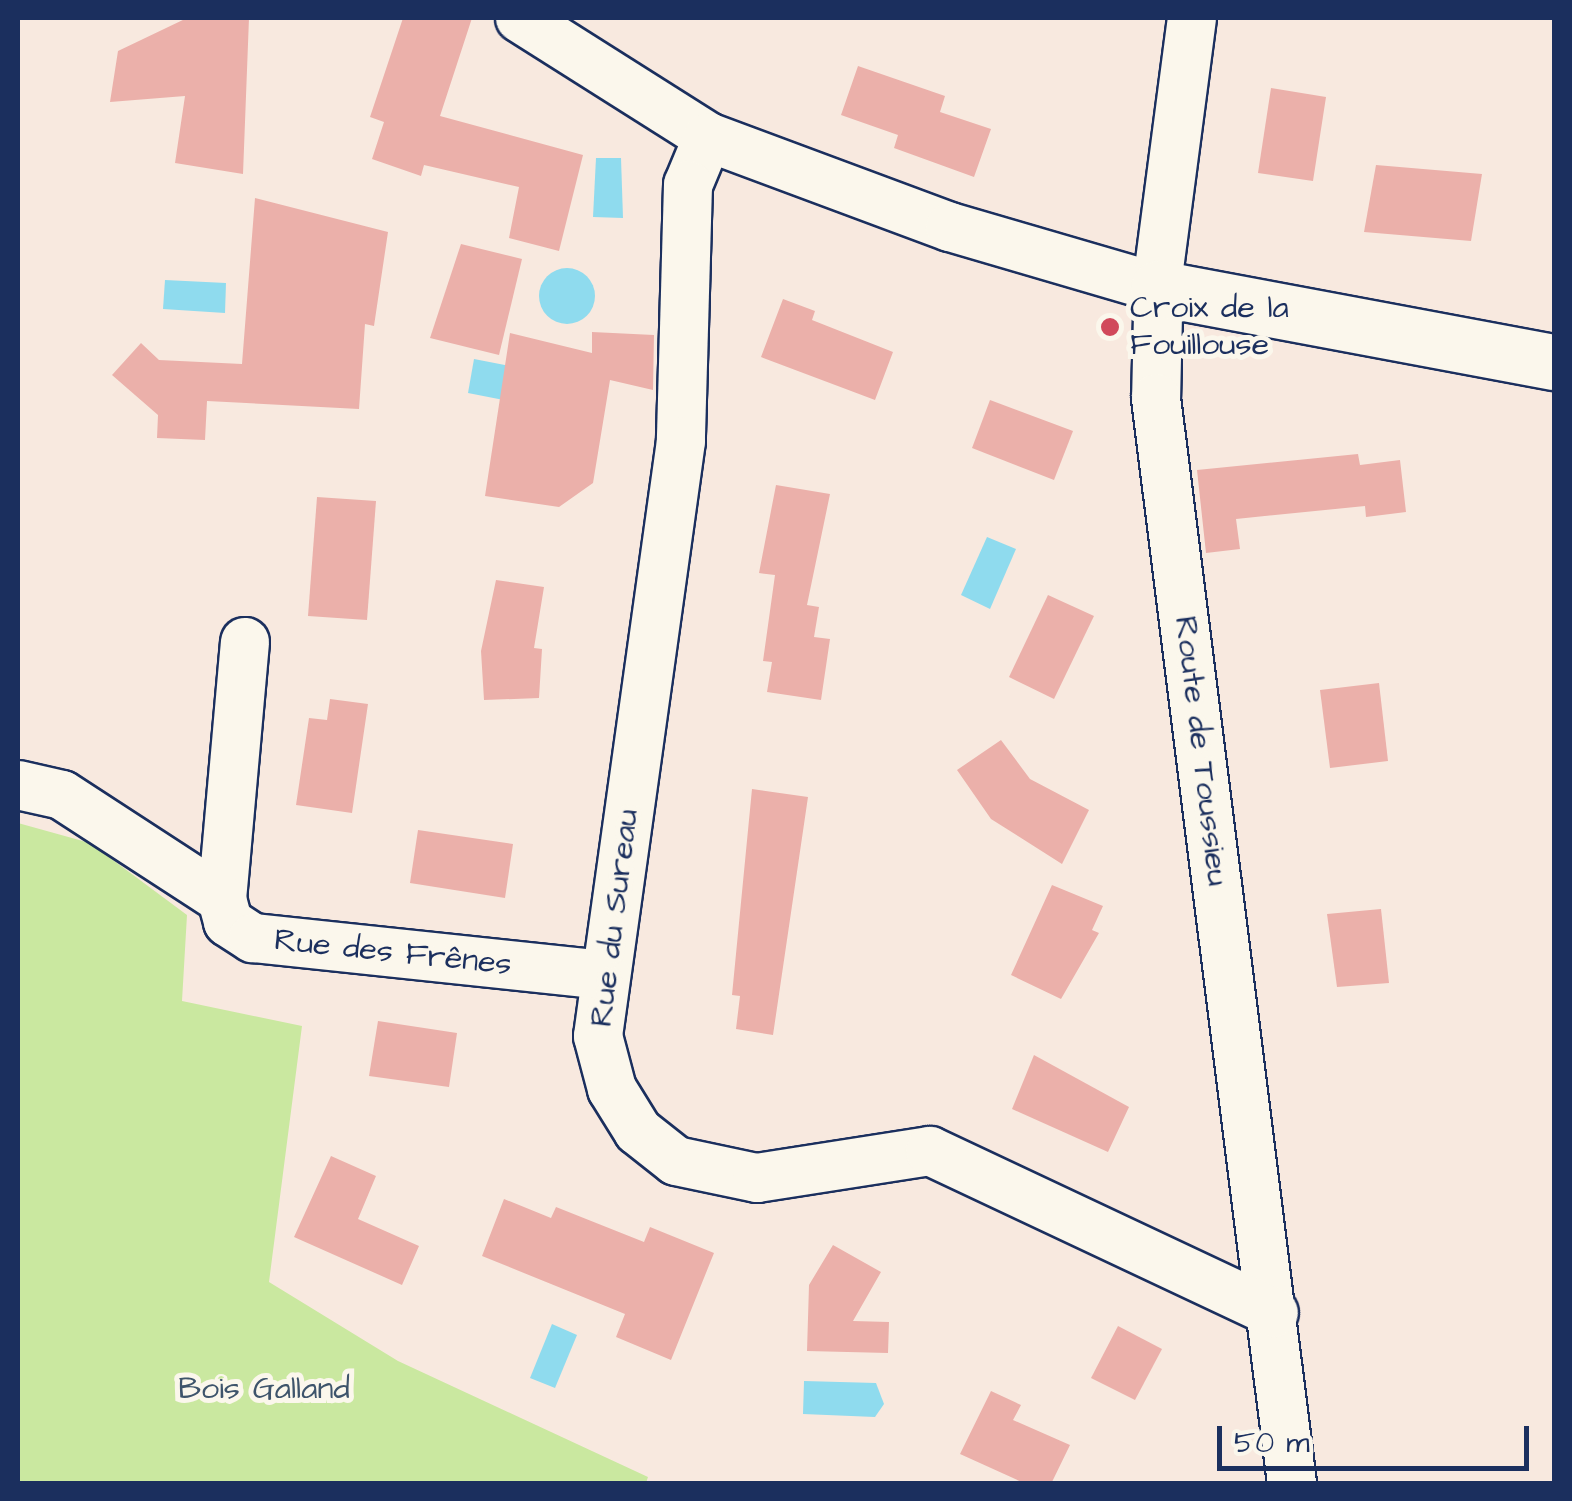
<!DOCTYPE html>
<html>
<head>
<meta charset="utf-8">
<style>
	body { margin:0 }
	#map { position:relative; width:1572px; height:1501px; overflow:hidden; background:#f8e9df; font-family:"Architects Daughter",sans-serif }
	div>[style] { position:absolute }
	.green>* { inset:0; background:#cae8a0 }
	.water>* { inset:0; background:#8fdbee }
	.round { border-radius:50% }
	.building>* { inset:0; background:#ebb0aa }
	.roads { filter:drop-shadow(2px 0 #1b2f5e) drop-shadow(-2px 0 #1b2f5e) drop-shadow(0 2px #1b2f5e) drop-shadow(0 -2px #1b2f5e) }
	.street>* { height:48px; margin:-24px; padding:0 24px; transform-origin:24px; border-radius:24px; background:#fbf7ec }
	.secondary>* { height:55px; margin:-27.5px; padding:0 27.5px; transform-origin:27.5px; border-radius:27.5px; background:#fbf7ec }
	.dots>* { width:28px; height:28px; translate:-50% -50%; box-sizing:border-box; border:5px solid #fbf7ec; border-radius:50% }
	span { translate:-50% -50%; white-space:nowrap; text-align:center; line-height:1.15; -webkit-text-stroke:10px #fbf7ec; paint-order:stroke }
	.poi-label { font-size:32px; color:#1b2f5e }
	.left { translate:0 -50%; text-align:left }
	.street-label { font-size:32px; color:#1b2f5e }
	.park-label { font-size:32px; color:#3e546b }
	.frame { position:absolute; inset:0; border:20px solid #1b2f5e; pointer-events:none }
	.scale { position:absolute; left:1217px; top:1426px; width:312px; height:45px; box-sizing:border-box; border:5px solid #1b2f5e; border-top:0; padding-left:12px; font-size:30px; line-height:35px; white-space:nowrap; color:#1b2f5e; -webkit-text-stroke:8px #fbf7ec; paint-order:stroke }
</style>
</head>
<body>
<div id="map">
	<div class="green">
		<i style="clip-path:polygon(18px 823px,90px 843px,187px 915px,182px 1001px,302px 1026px,269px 1282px,398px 1361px,648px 1477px,646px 1483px,18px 1483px)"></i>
	</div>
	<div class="water">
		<i style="clip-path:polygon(596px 158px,621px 158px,623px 218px,593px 217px)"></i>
		<i class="round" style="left:539px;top:268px;width:56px;height:56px"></i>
		<i style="clip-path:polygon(165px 280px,226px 283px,225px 313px,163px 309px)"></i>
		<i style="clip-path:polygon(474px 359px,540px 372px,534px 406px,468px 393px)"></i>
		<i style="clip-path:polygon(987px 537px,1016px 549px,990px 609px,961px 595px)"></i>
		<i style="clip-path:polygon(552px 1324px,577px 1335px,555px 1388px,530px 1378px)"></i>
		<i style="clip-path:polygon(804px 1381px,876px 1383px,884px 1404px,875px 1417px,803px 1414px)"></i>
	</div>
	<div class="building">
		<i style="clip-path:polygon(187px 18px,249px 18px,243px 174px,175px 163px,185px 96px,110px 102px,118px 51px)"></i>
		<i style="clip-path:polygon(403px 18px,472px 18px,440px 116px,583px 155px,559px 251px,509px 238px,519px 187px,424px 165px,421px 176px,372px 159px,384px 122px,370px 117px)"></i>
		<i style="clip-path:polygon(858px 66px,945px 96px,940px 112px,991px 129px,974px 177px,894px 148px,898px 135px,841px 115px)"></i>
		<i style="clip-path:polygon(1271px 88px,1326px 97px,1313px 181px,1258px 173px)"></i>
		<i style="clip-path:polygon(1376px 165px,1482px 174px,1471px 241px,1364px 232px)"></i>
		<i style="clip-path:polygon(255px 198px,388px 232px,374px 326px,365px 324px,359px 409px,207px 401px,205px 440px,157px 438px,158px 415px,112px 375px,141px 343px,159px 360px,242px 364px)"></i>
		<i style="clip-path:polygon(461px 244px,522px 259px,499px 355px,430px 338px)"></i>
		<i style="clip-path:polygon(783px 299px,815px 311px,812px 320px,893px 352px,875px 400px,761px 357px)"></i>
		<i style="clip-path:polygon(592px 332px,654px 335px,653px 390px,610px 380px,593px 483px,559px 507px,485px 496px,510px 333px,592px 353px)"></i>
		<i style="clip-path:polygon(990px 400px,1073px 431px,1054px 480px,972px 448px)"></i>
		<i style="clip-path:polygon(1358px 454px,1360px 465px,1400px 460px,1406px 512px,1366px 517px,1365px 506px,1236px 519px,1240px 549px,1206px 553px,1197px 470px)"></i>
		<i style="clip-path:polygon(776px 485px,830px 494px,807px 605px,819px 607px,814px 637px,830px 639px,821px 700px,767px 692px,772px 662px,763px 661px,775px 575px,759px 573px)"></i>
		<i style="clip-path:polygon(317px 497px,376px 501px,367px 620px,308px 616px)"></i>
		<i style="clip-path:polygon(496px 580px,544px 587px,534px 648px,542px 649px,539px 698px,484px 700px,481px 651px)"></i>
		<i style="clip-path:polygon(1048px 595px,1094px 616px,1054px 699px,1009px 677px)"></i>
		<i style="clip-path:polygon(1379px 683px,1388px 761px,1330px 768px,1320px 690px)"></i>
		<i style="clip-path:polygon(330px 699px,368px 704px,352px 813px,296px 805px,309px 718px,327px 720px)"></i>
		<i style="clip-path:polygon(1001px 740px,1030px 779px,1089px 810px,1062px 864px,991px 819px,957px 770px)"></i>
		<i style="clip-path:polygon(752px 789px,808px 797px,773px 1035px,736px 1029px,740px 996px,732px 995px)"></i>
		<i style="clip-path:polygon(418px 830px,513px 844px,505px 898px,410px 883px)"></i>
		<i style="clip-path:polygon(1052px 885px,1103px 906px,1092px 930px,1099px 933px,1061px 999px,1011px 975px)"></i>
		<i style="clip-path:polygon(1381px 909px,1389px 983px,1337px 987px,1327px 914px)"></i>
		<i style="clip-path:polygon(378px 1021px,457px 1033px,449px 1087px,369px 1076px)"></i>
		<i style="clip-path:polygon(1034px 1055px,1129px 1107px,1108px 1152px,1012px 1109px)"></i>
		<i style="clip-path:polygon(331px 1156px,376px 1176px,358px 1219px,419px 1246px,402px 1285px,294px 1237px)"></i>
		<i style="clip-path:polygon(504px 1199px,551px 1218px,556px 1207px,644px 1242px,650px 1227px,714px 1253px,671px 1360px,616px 1337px,625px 1314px,482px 1256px)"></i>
		<i style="clip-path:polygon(833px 1245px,881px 1272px,853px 1321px,889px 1322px,888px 1353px,807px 1351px,809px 1285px)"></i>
		<i style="clip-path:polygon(1118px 1326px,1162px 1349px,1135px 1400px,1091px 1378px)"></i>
		<i style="clip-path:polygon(991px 1391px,1021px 1405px,1013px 1420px,1070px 1445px,1051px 1484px,1026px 1484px,960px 1454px)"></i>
	</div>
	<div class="roads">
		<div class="street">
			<i style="left:520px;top:18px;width:222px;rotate:32.3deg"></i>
			<i style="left:708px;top:137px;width:258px;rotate:20.4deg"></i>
			<i style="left:950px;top:227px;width:217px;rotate:16.3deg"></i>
			<i style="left:1192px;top:18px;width:254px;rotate:97.5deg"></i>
			<i style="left:1159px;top:270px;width:128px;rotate:91.3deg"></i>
			<i style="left:1156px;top:398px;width:1094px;rotate:82.86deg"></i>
			<i style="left:708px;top:137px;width:52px;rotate:112.6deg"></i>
			<i style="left:688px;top:185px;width:256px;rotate:91.6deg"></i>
			<i style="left:681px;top:441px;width:601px;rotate:97.94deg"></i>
			<i style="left:598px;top:1036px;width:55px;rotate:75.2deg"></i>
			<i style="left:612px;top:1089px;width:49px;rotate:58.2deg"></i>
			<i style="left:638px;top:1131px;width:48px;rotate:38.3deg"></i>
			<i style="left:676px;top:1161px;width:83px;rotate:11.9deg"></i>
			<i style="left:757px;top:1178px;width:175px;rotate:-8.9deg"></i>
			<i style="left:930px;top:1151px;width:380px;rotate:25.2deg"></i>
			<i style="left:245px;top:642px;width:258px;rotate:95.1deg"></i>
			<i style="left:222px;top:899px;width:24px;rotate:75deg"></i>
			<i style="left:228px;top:922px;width:30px;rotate:33deg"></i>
			<i style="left:253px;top:938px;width:354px;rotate:6deg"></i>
			<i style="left:18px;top:785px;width:45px;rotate:12.8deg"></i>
			<i style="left:62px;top:795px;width:191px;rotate:33deg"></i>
		</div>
		<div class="secondary">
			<i style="left:1158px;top:288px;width:403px;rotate:10.6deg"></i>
		</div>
	</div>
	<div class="dots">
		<i style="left:1110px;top:327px;background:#d1495b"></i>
	</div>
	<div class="poi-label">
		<span class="left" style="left:1130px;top:327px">Croix de la<br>Fouillouse</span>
	</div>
	<div class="street-label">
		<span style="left:1201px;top:751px;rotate:83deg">Route de Toussieu</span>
		<span style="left:615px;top:918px;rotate:-83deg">Rue du Sureau</span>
		<span style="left:393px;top:953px;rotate:6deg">Rue des Frênes</span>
	</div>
	<div class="park-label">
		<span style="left:264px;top:1389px">Bois Galland</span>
	</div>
	<div class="frame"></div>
	<div class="scale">50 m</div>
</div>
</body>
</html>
